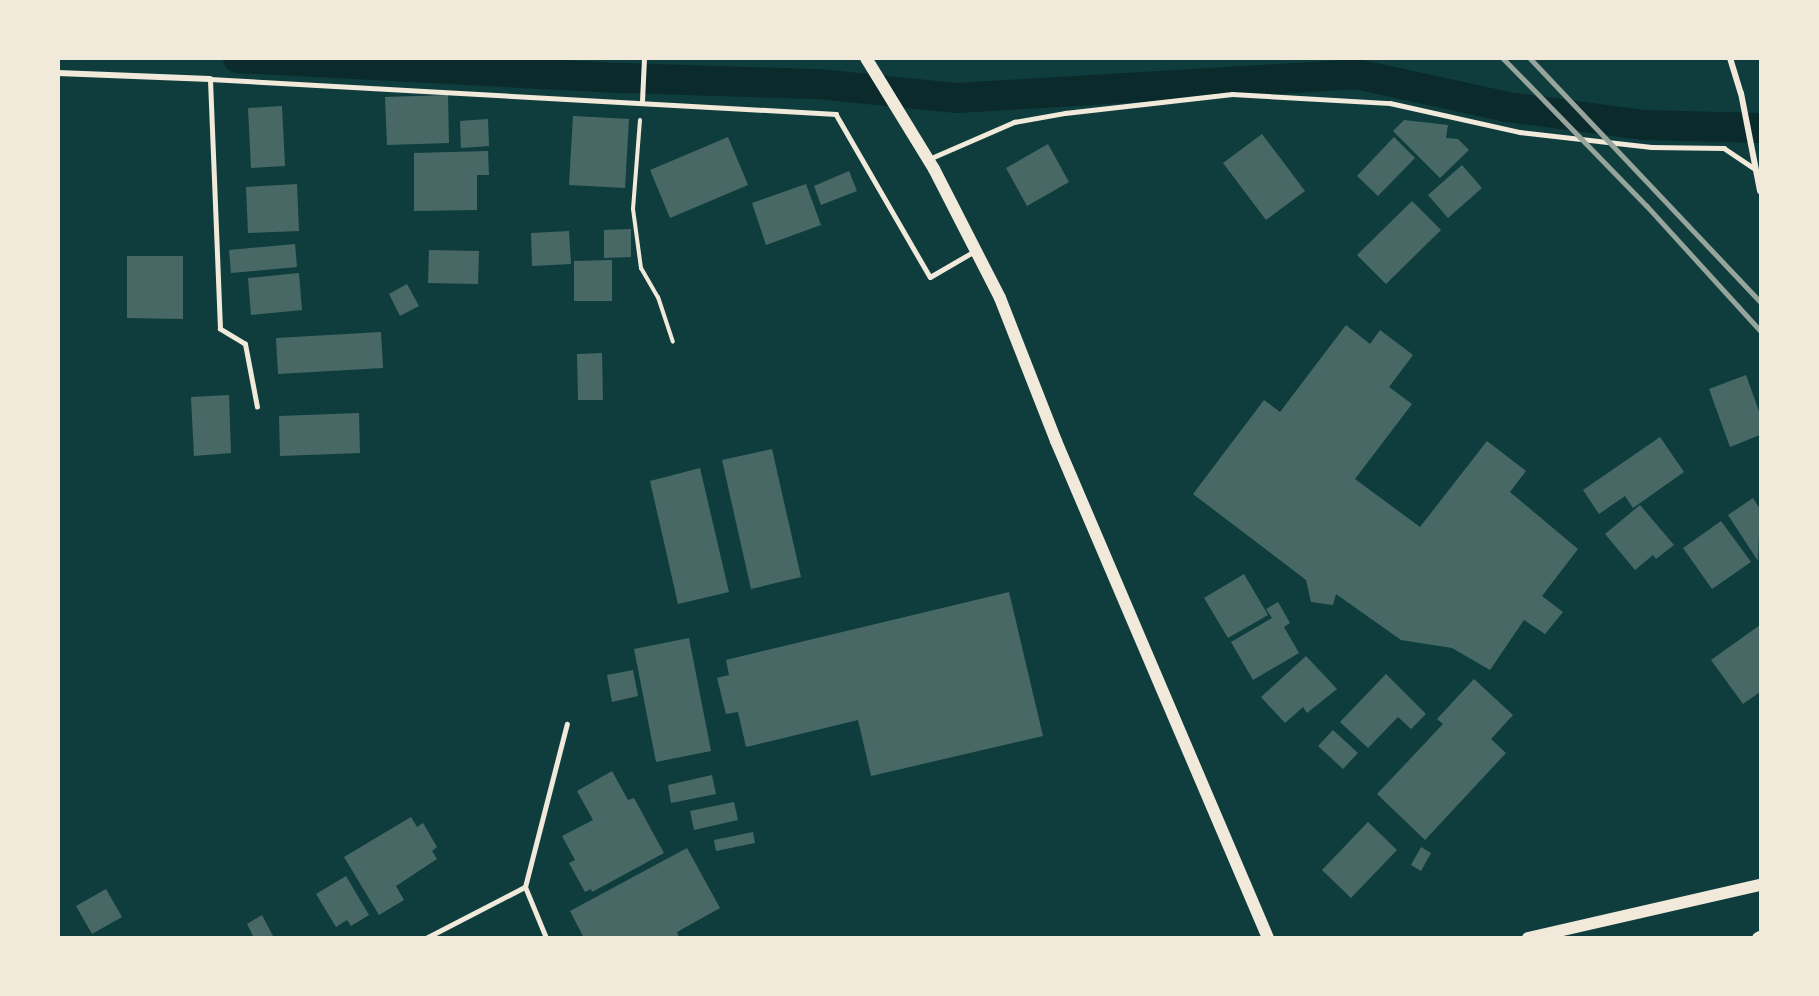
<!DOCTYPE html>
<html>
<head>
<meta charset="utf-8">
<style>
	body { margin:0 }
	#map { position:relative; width:1819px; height:996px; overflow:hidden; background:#0f3d3e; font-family:"Noto Sans",sans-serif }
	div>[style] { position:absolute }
	.canal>* { height:30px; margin:-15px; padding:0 15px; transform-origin:15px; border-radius:15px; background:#0a2a2b }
	.building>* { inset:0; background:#486865 }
	.path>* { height:4px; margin:-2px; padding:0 2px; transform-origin:2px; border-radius:2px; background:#f1e9da }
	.service>* { height:4.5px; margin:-2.25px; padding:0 2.25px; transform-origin:2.25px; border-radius:2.25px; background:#f1e9da }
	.minor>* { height:6px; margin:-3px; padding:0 3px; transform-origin:3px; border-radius:3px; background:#f1e9da }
	.secondary>* { height:12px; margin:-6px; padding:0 6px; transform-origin:6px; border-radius:6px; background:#f1e9da }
	.rail>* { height:4.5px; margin:-2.25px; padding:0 2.25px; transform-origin:2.25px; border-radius:2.25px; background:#97a49c }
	span { translate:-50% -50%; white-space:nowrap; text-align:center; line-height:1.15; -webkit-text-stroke:6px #f1e9da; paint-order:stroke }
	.frame { position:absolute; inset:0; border:60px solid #f1e9da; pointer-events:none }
</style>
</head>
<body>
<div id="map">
	<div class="canal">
		<i style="left:238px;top:58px;width:386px;rotate:3deg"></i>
		<i style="left:623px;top:78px;width:195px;rotate:1.8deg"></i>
		<i style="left:818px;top:84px;width:140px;rotate:5.8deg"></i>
		<i style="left:957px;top:98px;width:400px;rotate:-3.4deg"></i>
		<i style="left:1356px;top:74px;width:155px;rotate:12.3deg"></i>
		<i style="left:1507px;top:107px;width:137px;rotate:7.5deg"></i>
		<i style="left:1643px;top:125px;width:117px;rotate:1.5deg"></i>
	</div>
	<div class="building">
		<i style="clip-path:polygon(448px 95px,449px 143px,387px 145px,385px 97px)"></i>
		<i style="clip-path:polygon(282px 106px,285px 166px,251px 168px,248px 108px)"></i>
		<i style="clip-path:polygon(573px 116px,629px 119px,625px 188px,569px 185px)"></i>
		<i style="clip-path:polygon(488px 119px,489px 146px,461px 148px,460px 121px)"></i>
		<i style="clip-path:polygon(1404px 120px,1448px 125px,1446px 138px,1458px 139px,1469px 150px,1440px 178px,1393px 131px)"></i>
		<i style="clip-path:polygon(1262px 134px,1305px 191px,1266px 220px,1223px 163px)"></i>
		<i style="clip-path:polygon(728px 137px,748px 185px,670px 218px,650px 170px)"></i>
		<i style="clip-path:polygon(1394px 137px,1415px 158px,1378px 196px,1357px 176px)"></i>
		<i style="clip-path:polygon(1048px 144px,1069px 182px,1027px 206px,1006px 168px)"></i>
		<i style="clip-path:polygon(488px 151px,489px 175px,477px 175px,477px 210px,414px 211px,414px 153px)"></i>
		<i style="clip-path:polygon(1462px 165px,1482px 188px,1448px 218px,1428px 195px)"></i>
		<i style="clip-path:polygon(849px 171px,857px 191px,821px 205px,814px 186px)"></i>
		<i style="clip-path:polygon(297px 184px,299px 231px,248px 233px,246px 187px)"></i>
		<i style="clip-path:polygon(806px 184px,821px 225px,766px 245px,752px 203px)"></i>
		<i style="clip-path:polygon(1412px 201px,1441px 230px,1386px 284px,1357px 255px)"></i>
		<i style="clip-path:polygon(631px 229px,631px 257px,604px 258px,604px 230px)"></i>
		<i style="clip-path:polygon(569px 231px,571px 264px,532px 266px,531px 233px)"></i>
		<i style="clip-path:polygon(295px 244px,297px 267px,231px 273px,229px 250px)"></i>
		<i style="clip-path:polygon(429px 250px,479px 251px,478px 284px,428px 283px)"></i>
		<i style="clip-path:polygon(127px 256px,183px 256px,183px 319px,127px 318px)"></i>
		<i style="clip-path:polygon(612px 260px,612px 301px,574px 301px,574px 261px)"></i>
		<i style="clip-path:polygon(299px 273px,302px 310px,251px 315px,248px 278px)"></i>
		<i style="clip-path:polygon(407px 284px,419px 306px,400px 316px,389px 294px)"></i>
		<i style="clip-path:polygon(1346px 325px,1370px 344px,1380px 330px,1413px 355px,1389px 387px,1412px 404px,1355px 479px,1420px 527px,1487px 441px,1526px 471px,1510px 492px,1578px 549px,1542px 596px,1563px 612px,1545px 634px,1524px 620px,1490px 670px,1452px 648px,1401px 640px,1336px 594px,1333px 605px,1311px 602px,1306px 580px,1193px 494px,1264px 400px,1280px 412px)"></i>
		<i style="clip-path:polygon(381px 332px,383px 368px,278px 374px,276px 338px)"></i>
		<i style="clip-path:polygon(602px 353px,603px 400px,578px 400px,577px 354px)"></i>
		<i style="clip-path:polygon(1746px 375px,1760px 414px,1760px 435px,1730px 447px,1709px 389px)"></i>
		<i style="clip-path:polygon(229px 395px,231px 453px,194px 456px,191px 397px)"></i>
		<i style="clip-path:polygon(359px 413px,360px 453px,280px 456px,279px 416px)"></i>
		<i style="clip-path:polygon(1660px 437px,1684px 472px,1633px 508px,1625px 496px,1599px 514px,1583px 490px)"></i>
		<i style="clip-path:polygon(772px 449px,801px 577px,751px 589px,722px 460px)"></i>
		<i style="clip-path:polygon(700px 468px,729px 592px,678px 604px,650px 481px)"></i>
		<i style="clip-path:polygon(1753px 498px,1760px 509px,1758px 561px,1728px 515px)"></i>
		<i style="clip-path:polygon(1640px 505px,1674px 545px,1656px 559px,1653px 555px,1635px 570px,1605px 534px)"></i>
		<i style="clip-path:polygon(1721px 521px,1751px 562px,1712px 589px,1683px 548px)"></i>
		<i style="clip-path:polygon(1244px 574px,1268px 615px,1228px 638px,1204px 598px)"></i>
		<i style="clip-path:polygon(1009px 592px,1043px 736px,871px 776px,858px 720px,746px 747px,738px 712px,726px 714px,717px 678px,729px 675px,726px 660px)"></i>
		<i style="clip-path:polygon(1278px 602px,1290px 623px,1284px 627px,1299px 653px,1253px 680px,1231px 642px,1272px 618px,1266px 609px)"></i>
		<i style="clip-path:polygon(1760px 625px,1760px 692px,1743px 704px,1711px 660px)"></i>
		<i style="clip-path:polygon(689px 638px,711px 751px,656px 762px,634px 649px)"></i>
		<i style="clip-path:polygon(1306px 656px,1337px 689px,1307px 713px,1303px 707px,1285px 723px,1261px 697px)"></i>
		<i style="clip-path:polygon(633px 670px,638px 696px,612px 702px,607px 675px)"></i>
		<i style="clip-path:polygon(1386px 674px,1426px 714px,1411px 729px,1398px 717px,1368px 748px,1340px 722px)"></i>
		<i style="clip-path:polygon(1474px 679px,1513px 715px,1491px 739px,1506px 753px,1425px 840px,1377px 794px,1443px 724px,1437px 719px)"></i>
		<i style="clip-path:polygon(1333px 730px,1358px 753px,1343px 769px,1318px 746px)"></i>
		<i style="clip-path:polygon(612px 771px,628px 800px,634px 798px,664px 853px,592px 892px,591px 889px,585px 892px,569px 863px,575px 860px,562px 836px,593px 820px,577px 791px)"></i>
		<i style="clip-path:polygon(712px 775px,716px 794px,671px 803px,668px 785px)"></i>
		<i style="clip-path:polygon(734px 802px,738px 820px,694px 830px,690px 811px)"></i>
		<i style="clip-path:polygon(411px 817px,417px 827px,423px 823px,437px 847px,432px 851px,437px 859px,396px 886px,404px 900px,379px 915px,344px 857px)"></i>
		<i style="clip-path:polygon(1368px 822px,1397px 850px,1351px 898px,1322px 870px)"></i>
		<i style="clip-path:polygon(753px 832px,755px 843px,716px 851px,714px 840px)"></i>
		<i style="clip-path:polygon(1421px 847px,1431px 853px,1421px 871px,1411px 865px)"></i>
		<i style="clip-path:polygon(687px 848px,720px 908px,677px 932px,679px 938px,584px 938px,570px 911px)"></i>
		<i style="clip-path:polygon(346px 876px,369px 915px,351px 926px,347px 920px,336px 927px,316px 894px)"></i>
		<i style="clip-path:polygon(106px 889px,122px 917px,92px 934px,76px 906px)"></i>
		<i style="clip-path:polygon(262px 915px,274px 938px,254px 938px,247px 924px)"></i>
	</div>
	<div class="path">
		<i style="left:640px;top:120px;width:89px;rotate:94.5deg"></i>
		<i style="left:633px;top:209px;width:60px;rotate:82.3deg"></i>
		<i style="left:641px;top:268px;width:34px;rotate:60deg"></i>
		<i style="left:658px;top:297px;width:47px;rotate:71.6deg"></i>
	</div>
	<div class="service">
		<i style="left:642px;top:101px;width:43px;rotate:-87.3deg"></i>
		<i style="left:929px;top:159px;width:93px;rotate:-23.5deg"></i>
		<i style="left:1014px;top:122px;width:52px;rotate:-10deg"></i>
		<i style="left:1065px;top:113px;width:168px;rotate:-6.5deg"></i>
		<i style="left:1232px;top:94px;width:158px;rotate:3.3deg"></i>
		<i style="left:1390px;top:103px;width:133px;rotate:12.6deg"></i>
		<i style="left:1520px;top:132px;width:132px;rotate:6.5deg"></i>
		<i style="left:1651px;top:147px;width:73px;rotate:0.8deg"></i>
		<i style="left:1724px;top:148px;width:37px;rotate:34deg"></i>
		<i style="left:257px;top:407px;width:64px;rotate:-100.8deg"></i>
		<i style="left:245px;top:344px;width:29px;rotate:-149deg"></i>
		<i style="left:220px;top:329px;width:250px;rotate:-92.3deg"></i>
		<i style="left:210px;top:79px;width:627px;rotate:3.2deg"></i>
		<i style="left:836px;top:114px;width:188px;rotate:60deg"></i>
		<i style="left:930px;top:277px;width:50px;rotate:-30.2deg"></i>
		<i style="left:426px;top:938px;width:111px;rotate:-27.3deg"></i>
		<i style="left:546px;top:938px;width:55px;rotate:-112.4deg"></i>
		<i style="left:525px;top:887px;width:168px;rotate:-75.6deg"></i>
	</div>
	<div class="minor">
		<i style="left:1730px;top:58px;width:37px;rotate:73deg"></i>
		<i style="left:1741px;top:93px;width:100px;rotate:79deg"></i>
		<i style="left:58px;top:73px;width:152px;rotate:2.3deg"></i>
	</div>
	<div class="secondary">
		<i style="left:866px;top:58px;width:130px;rotate:58.5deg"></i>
		<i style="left:934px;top:169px;width:145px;rotate:62.9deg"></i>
		<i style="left:1000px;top:298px;width:154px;rotate:68.6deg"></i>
		<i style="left:1056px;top:441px;width:540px;rotate:66.9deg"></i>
		<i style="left:1528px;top:938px;width:238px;rotate:-12.9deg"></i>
		<i style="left:1758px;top:938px;width:2px;rotate:-27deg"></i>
	</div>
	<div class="rail">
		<i style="left:1503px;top:58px;width:206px;rotate:45.8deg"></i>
		<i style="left:1647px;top:206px;width:168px;rotate:47.7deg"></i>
		<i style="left:1530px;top:58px;width:335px;rotate:46.6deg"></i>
	</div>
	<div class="frame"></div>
</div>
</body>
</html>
